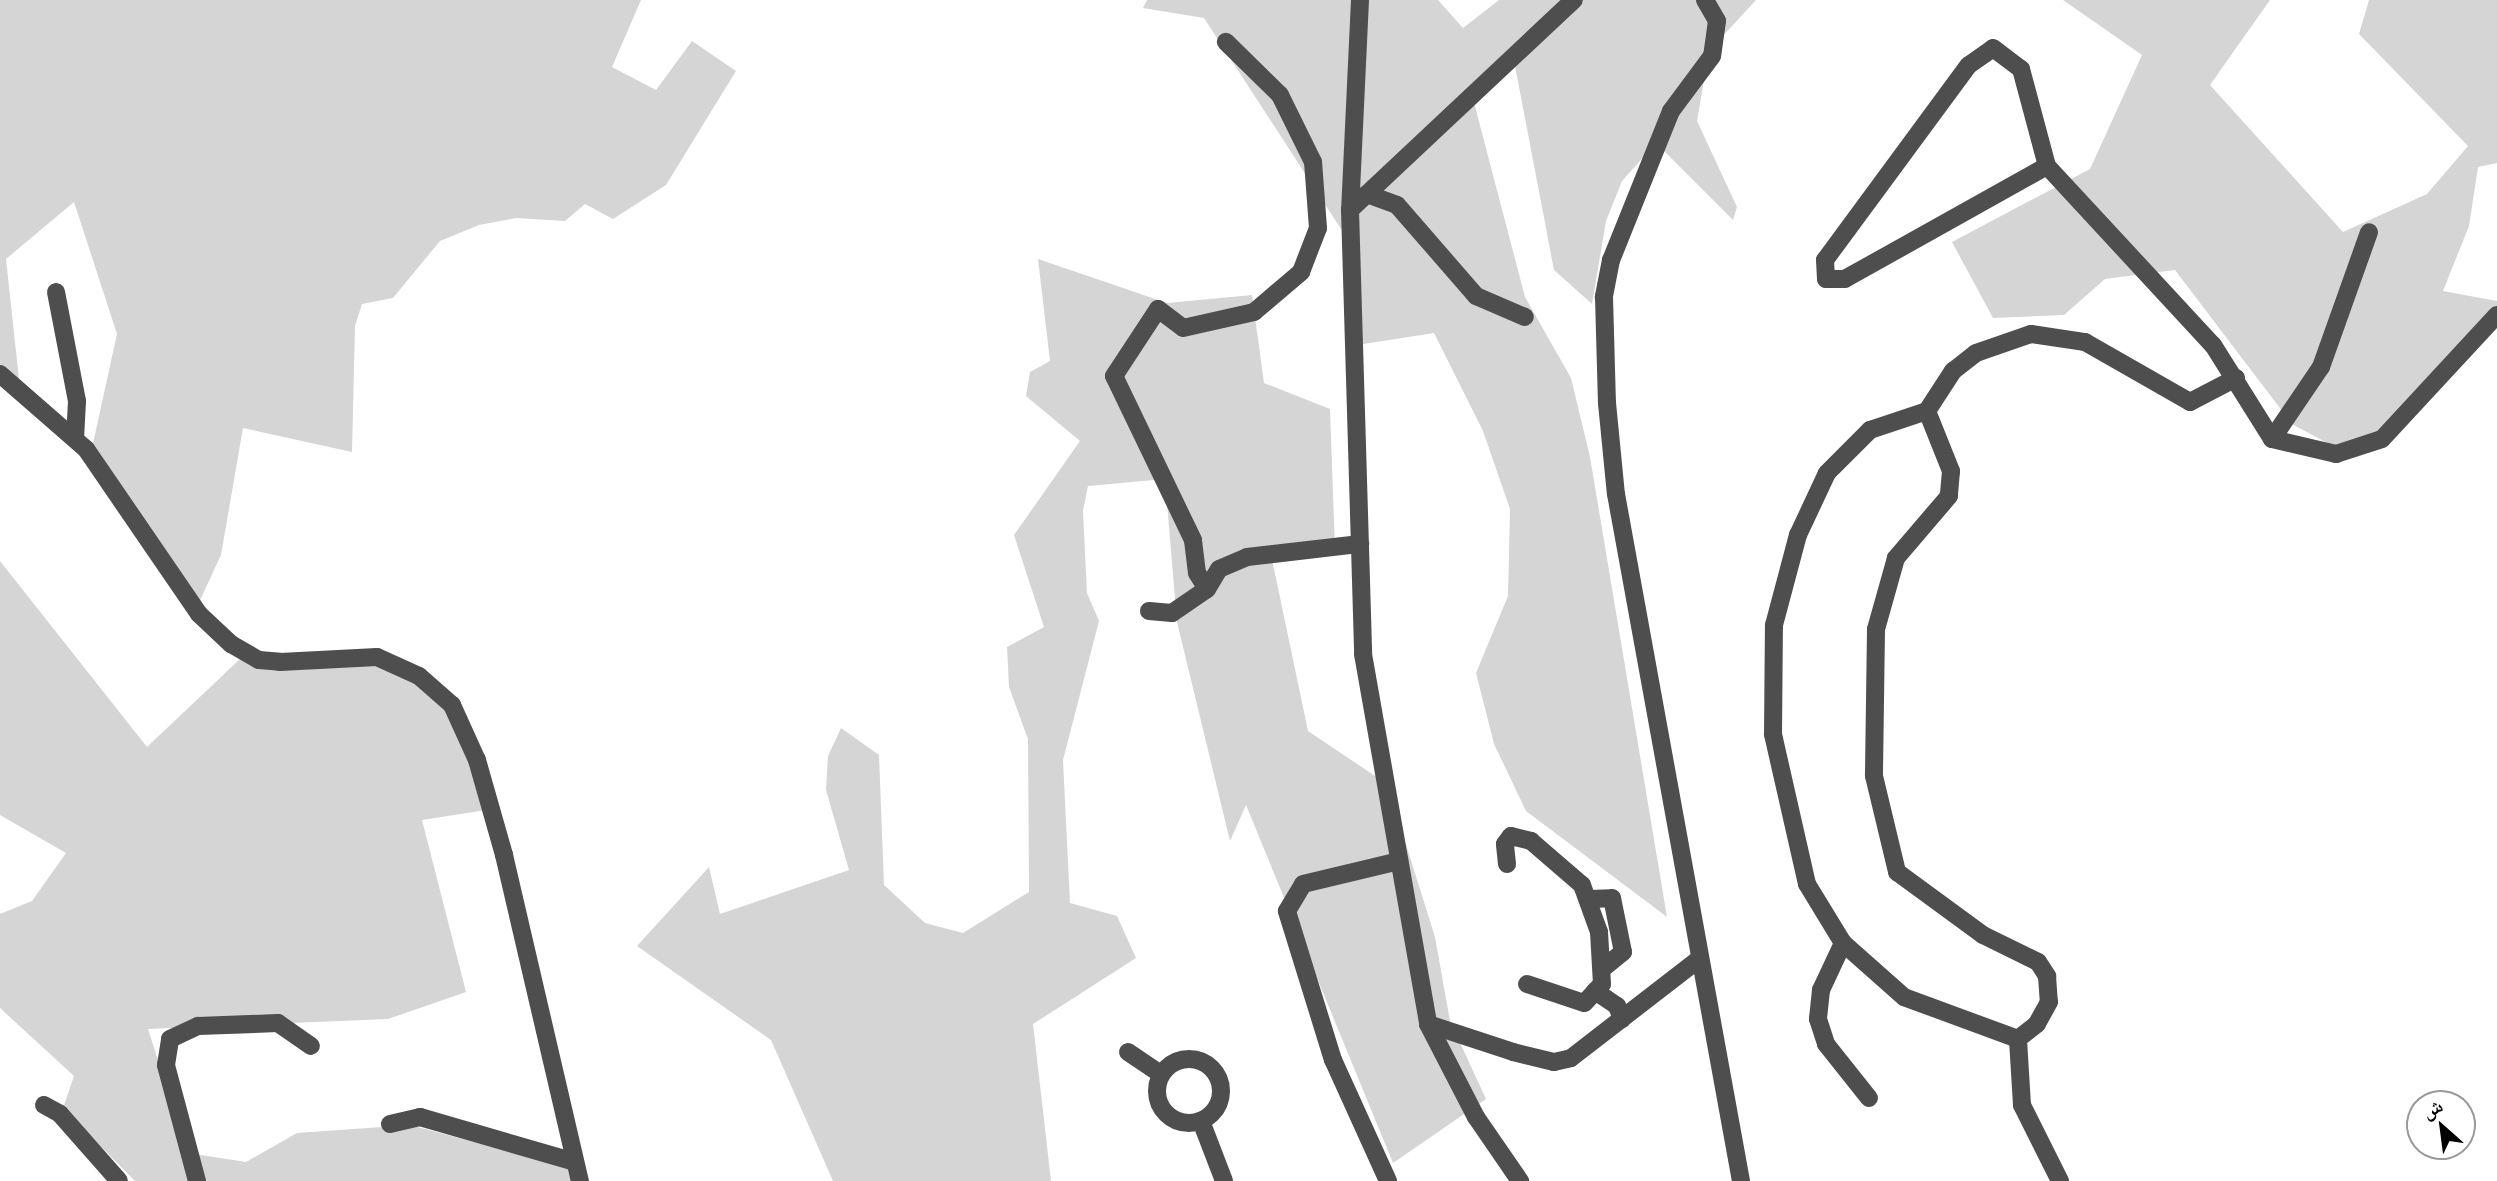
<!DOCTYPE html>
<html>
<head>
<meta charset="utf-8">
<style>
	body { margin:0 }
	#map { position:relative; width:2497px; height:1181px; overflow:hidden; background:#fff; font-family:Quicksand,"Noto Naskh Arabic",sans-serif }
	div>[style] { position:absolute }
	.green>* { inset:0; background:#d5d5d5 }
	.minor>* { height:18px; margin:-9px; padding:0 9px; transform-origin:9px; border-radius:9px; background:#4e4e4e }
	.minor>.ring { margin:-9px; padding:0; box-sizing:content-box; background:none; border:18px solid #4e4e4e; border-radius:50% }
	span { translate:-50% -50%; white-space:nowrap; text-align:center; line-height:1.15; -webkit-text-stroke:5px #fff; paint-order:stroke }
	.north { position:absolute; left:2406px; top:1090px; width:70px; height:70px; box-sizing:border-box; background:#fff; border:2px solid #999; border-radius:50%; rotate:332deg; font-size:19px; font-weight:700; line-height:28px; text-align:center; color:#000 }
	.north::after { content:''; display:block; margin:auto; width:24px; height:32px; background:#000; clip-path:polygon(50% 0,100% 100%,50% 72%,0 100%) }
</style>
</head>
<body>
<div id="map">
	<div class="green">
		<i style="clip-path:polygon(0 0,641px 0,612px 67px,656px 90px,692px 41px,736px 71px,666px 185px,613px 219px,585px 204px,565px 221px,516px 218px,479px 225px,440px 241px,393px 298px,362px 304px,355px 326px,352px 452px,243px 428px,221px 555px,196px 609px,92px 448px,117px 334px,74px 202px,6px 259px,19px 379px,0 376px)"></i>
		<i style="clip-path:polygon(1147px 0,1438px 0,1463px 28px,1499px 0,1756px 0,1709px 51px,1697px 121px,1737px 207px,1733px 220px,1656px 143px,1622px 181px,1606px 221px,1592px 304px,1554px 270px,1515px 66px,1472px 95px,1525px 297px,1571px 378px,1590px 457px,1667px 917px,1526px 811px,1494px 744px,1476px 673px,1508px 596px,1510px 509px,1483px 431px,1434px 333px,1357px 345px,1343px 232px,1204px 18px,1143px 8px)"></i>
		<i style="clip-path:polygon(2063px 0,2270px 0,2210px 85px,2343px 232px,2427px 194px,2468px 146px,2359px 34px,2369px 0,2497px 0,2497px 163px,2478px 167px,2469px 226px,2443px 291px,2497px 301px,2497px 322px,2401px 423px,2340px 450px,2292px 424px,2175px 270px,2105px 279px,2064px 315px,1993px 318px,1952px 242px,2090px 169px,2142px 55px)"></i>
		<i style="clip-path:polygon(1038px 259px,1167px 303px,1252px 295px,1264px 383px,1330px 409px,1335px 549px,1269px 545px,1308px 731px,1387px 784px,1435px 937px,1450px 1021px,1486px 1099px,1393px 1163px,1246px 805px,1230px 841px,1177px 622px,1165px 479px,1088px 486px,1083px 511px,1087px 593px,1099px 621px,1063px 760px,1070px 903px,1117px 916px,1136px 958px,1033px 1024px,1051px 1181px,833px 1181px,771px 1040px,637px 946px,709px 867px,720px 914px,849px 870px,826px 790px,828px 756px,841px 728px,879px 755px,884px 885px,925px 923px,963px 933px,1029px 892px,1028px 739px,1009px 687px,1007px 647px,1044px 627px,1014px 535px,1080px 441px,1026px 396px,1030px 372px,1050px 361px)"></i>
		<i style="clip-path:polygon(0 561px,147px 747px,240px 659px,369px 656px,451px 704px,486px 810px,422px 820px,466px 992px,388px 1019px,148px 1029px,188px 1153px,246px 1162px,297px 1133px,410px 1125px,567px 1167px,571px 1181px,135px 1181px,63px 1108px,74px 1076px,0 1008px,0 914px,32px 901px,66px 853px,0 815px)"></i>
	</div>
	<div class="minor">
		<i style="left:1360px;top:0;width:210px;rotate:92.7deg"></i>
		<i style="left:1350px;top:210px;width:444px;rotate:88.3deg"></i>
		<i style="left:1363px;top:654px;width:376px;rotate:80deg"></i>
		<i style="left:1428px;top:1024px;width:105px;rotate:62.7deg"></i>
		<i style="left:1476px;top:1117px;width:78px;rotate:55.5deg"></i>
		<i style="left:1705px;top:0;width:24px;rotate:60deg"></i>
		<i style="left:1717px;top:21px;width:35px;rotate:98deg"></i>
		<i style="left:1712px;top:56px;width:69px;rotate:126.7deg"></i>
		<i style="left:1671px;top:111px;width:161px;rotate:111.9deg"></i>
		<i style="left:1611px;top:260px;width:38px;rotate:101deg"></i>
		<i style="left:1604px;top:297px;width:106px;rotate:88.4deg"></i>
		<i style="left:1607px;top:403px;width:91px;rotate:84.4deg"></i>
		<i style="left:1616px;top:494px;width:698px;rotate:79.69deg"></i>
		<i style="left:1993px;top:48px;width:35px;rotate:37deg"></i>
		<i style="left:2021px;top:69px;width:100px;rotate:75deg"></i>
		<i style="left:2047px;top:166px;width:231px;rotate:150.8deg"></i>
		<i style="left:1845px;top:279px;width:19px;rotate:180deg"></i>
		<i style="left:1826px;top:279px;width:19px;rotate:-93deg"></i>
		<i style="left:1825px;top:260px;width:242px;rotate:-53.6deg"></i>
		<i style="left:1969px;top:65px;width:29px;rotate:-35deg"></i>
		<i style="left:2047px;top:166px;width:244px;rotate:47.2deg"></i>
		<i style="left:2213px;top:345px;width:111px;rotate:57.9deg"></i>
		<i style="left:2272px;top:439px;width:66px;rotate:13.2deg"></i>
		<i style="left:2336px;top:454px;width:48px;rotate:-18.1deg"></i>
		<i style="left:2382px;top:439px;width:169px;rotate:-47.2deg"></i>
		<i style="left:1367px;top:194px;width:32px;rotate:20deg"></i>
		<i style="left:1397px;top:205px;width:121px;rotate:49deg"></i>
		<i style="left:1476px;top:296px;width:53px;rotate:23.2deg"></i>
		<i style="left:1350px;top:210px;width:307px;rotate:-43.2deg"></i>
		<i style="left:56px;top:292px;width:111px;rotate:79.1deg"></i>
		<i style="left:77px;top:401px;width:36px;rotate:93deg"></i>
		<i style="left:0;top:374px;width:114px;rotate:41.1deg"></i>
		<i style="left:86px;top:449px;width:200px;rotate:55.6deg"></i>
		<i style="left:199px;top:614px;width:44px;rotate:43.2deg"></i>
		<i style="left:231px;top:644px;width:32px;rotate:30deg"></i>
		<i style="left:259px;top:660px;width:21px;rotate:5deg"></i>
		<i style="left:280px;top:662px;width:97px;rotate:-3deg"></i>
		<i style="left:377px;top:657px;width:46px;rotate:24.3deg"></i>
		<i style="left:419px;top:676px;width:44px;rotate:41.3deg"></i>
		<i style="left:452px;top:705px;width:60px;rotate:65.6deg"></i>
		<i style="left:477px;top:760px;width:99px;rotate:74.1deg"></i>
		<i style="left:504px;top:855px;width:335px;rotate:76.9deg"></i>
		<i style="left:1927px;top:411px;width:65px;rotate:68.2deg"></i>
		<i style="left:1951px;top:471px;width:25px;rotate:95deg"></i>
		<i style="left:1949px;top:496px;width:82px;rotate:130.5deg"></i>
		<i style="left:1896px;top:558px;width:74px;rotate:105.7deg"></i>
		<i style="left:1876px;top:629px;width:147px;rotate:90.8deg"></i>
		<i style="left:1874px;top:776px;width:99px;rotate:76.5deg"></i>
		<i style="left:1897px;top:872px;width:107px;rotate:36.2deg"></i>
		<i style="left:1983px;top:935px;width:61px;rotate:26.1deg"></i>
		<i style="left:2038px;top:962px;width:17px;rotate:57deg"></i>
		<i style="left:2047px;top:976px;width:26px;rotate:86deg"></i>
		<i style="left:2049px;top:1002px;width:25px;rotate:119deg"></i>
		<i style="left:2037px;top:1024px;width:24px;rotate:142deg"></i>
		<i style="left:2272px;top:439px;width:87px;rotate:-55.8deg"></i>
		<i style="left:2321px;top:367px;width:143px;rotate:-70.4deg"></i>
		<i style="left:1207px;top:589px;width:19px;rotate:-122deg"></i>
		<i style="left:1197px;top:573px;width:33px;rotate:-97deg"></i>
		<i style="left:1193px;top:540px;width:182px;rotate:-115.7deg"></i>
		<i style="left:1114px;top:376px;width:80px;rotate:-56.7deg"></i>
		<i style="left:1158px;top:309px;width:31px;rotate:37deg"></i>
		<i style="left:1183px;top:328px;width:73px;rotate:-12.7deg"></i>
		<i style="left:1254px;top:312px;width:62px;rotate:-40.4deg"></i>
		<i style="left:1301px;top:272px;width:47px;rotate:-68.9deg"></i>
		<i style="left:1318px;top:228px;width:66px;rotate:-94.3deg"></i>
		<i style="left:1313px;top:162px;width:75px;rotate:-116.2deg"></i>
		<i style="left:1280px;top:95px;width:76px;rotate:-135.5deg"></i>
		<i style="left:1149px;top:611px;width:23px;rotate:5deg"></i>
		<i style="left:1172px;top:613px;width:42px;rotate:-34.4deg"></i>
		<i style="left:1207px;top:589px;width:23px;rotate:-59deg"></i>
		<i style="left:1219px;top:569px;width:30px;rotate:-23deg"></i>
		<i style="left:1247px;top:557px;width:114px;rotate:-6.6deg"></i>
		<i style="left:1507px;top:864px;width:20px;rotate:-96deg"></i>
		<i style="left:1505px;top:844px;width:10px;rotate:-53deg"></i>
		<i style="left:1511px;top:836px;width:21px;rotate:14deg"></i>
		<i style="left:1531px;top:841px;width:67px;rotate:40.8deg"></i>
		<i style="left:1582px;top:885px;width:50px;rotate:70.1deg"></i>
		<i style="left:1599px;top:932px;width:52px;rotate:86.7deg"></i>
		<i style="left:1602px;top:984px;width:26px;rotate:133deg"></i>
		<i style="left:1584px;top:1003px;width:60px;rotate:-161.6deg"></i>
		<i style="left:1588px;top:899px;width:24px;rotate:-2deg"></i>
		<i style="left:1612px;top:898px;width:55px;rotate:78.5deg"></i>
		<i style="left:1623px;top:952px;width:27px;rotate:141deg"></i>
		<i style="left:1843px;top:943px;width:52px;rotate:115.1deg"></i>
		<i style="left:1821px;top:990px;width:29px;rotate:96deg"></i>
		<i style="left:1818px;top:1019px;width:26px;rotate:72deg"></i>
		<i style="left:1826px;top:1044px;width:69px;rotate:51.5deg"></i>
		<i style="left:1595px;top:991px;width:27px;rotate:34deg"></i>
		<i style="left:1617px;top:1006px;width:14px;rotate:69deg"></i>
		<i style="left:1428px;top:1024px;width:89px;rotate:18.2deg"></i>
		<i style="left:1513px;top:1052px;width:42px;rotate:13.7deg"></i>
		<i style="left:1554px;top:1062px;width:17px;rotate:-13deg"></i>
		<i style="left:1571px;top:1058px;width:160px;rotate:-37.7deg"></i>
		<i style="left:1128px;top:1052px;width:40px;rotate:34deg"></i>
		<i class="ring" style="left:1157px;top:1059px;width:46px;height:46px"></i>
		<i style="left:44px;top:1105px;width:18px;rotate:29deg"></i>
		<i style="left:60px;top:1114px;width:89px;rotate:48.6deg"></i>
		<i style="left:1201px;top:1121px;width:64px;rotate:69deg"></i>
		<i style="left:390px;top:1124px;width:31px;rotate:-13deg"></i>
		<i style="left:420px;top:1117px;width:161px;rotate:16.2deg"></i>
		<i style="left:197px;top:1181px;width:120px;rotate:-105deg"></i>
		<i style="left:166px;top:1065px;width:26px;rotate:-81deg"></i>
		<i style="left:170px;top:1039px;width:31px;rotate:-25deg"></i>
		<i style="left:198px;top:1026px;width:80px;rotate:-2.1deg"></i>
		<i style="left:278px;top:1023px;width:40px;rotate:34.9deg"></i>
		<i style="left:1388px;top:1181px;width:133px;rotate:-114.4deg"></i>
		<i style="left:1333px;top:1060px;width:156px;rotate:-107.2deg"></i>
		<i style="left:1287px;top:911px;width:31px;rotate:-59deg"></i>
		<i style="left:1303px;top:884px;width:99px;rotate:-13.5deg"></i>
		<i style="left:2060px;top:1181px;width:85px;rotate:-116.6deg"></i>
		<i style="left:2022px;top:1105px;width:66px;rotate:-93.5deg"></i>
		<i style="left:2018px;top:1039px;width:121px;rotate:-159.8deg"></i>
		<i style="left:1904px;top:997px;width:81px;rotate:-138.5deg"></i>
		<i style="left:1843px;top:943px;width:69px;rotate:-121.4deg"></i>
		<i style="left:1807px;top:884px;width:154px;rotate:-102.8deg"></i>
		<i style="left:1773px;top:734px;width:109px;rotate:-89.5deg"></i>
		<i style="left:1774px;top:625px;width:93px;rotate:-75.1deg"></i>
		<i style="left:1798px;top:535px;width:68px;rotate:-64.9deg"></i>
		<i style="left:1827px;top:473px;width:61px;rotate:-45deg"></i>
		<i style="left:1870px;top:430px;width:60px;rotate:-18.4deg"></i>
		<i style="left:1927px;top:411px;width:48px;rotate:-57deg"></i>
		<i style="left:1953px;top:371px;width:29px;rotate:-38deg"></i>
		<i style="left:1976px;top:353px;width:58px;rotate:-19.1deg"></i>
		<i style="left:2031px;top:334px;width:55px;rotate:8.4deg"></i>
		<i style="left:2085px;top:342px;width:121px;rotate:29.7deg"></i>
		<i style="left:2190px;top:402px;width:52px;rotate:-27.6deg"></i>
	</div>
	<div class="north">ش</div>
</div>
</body>
</html>
